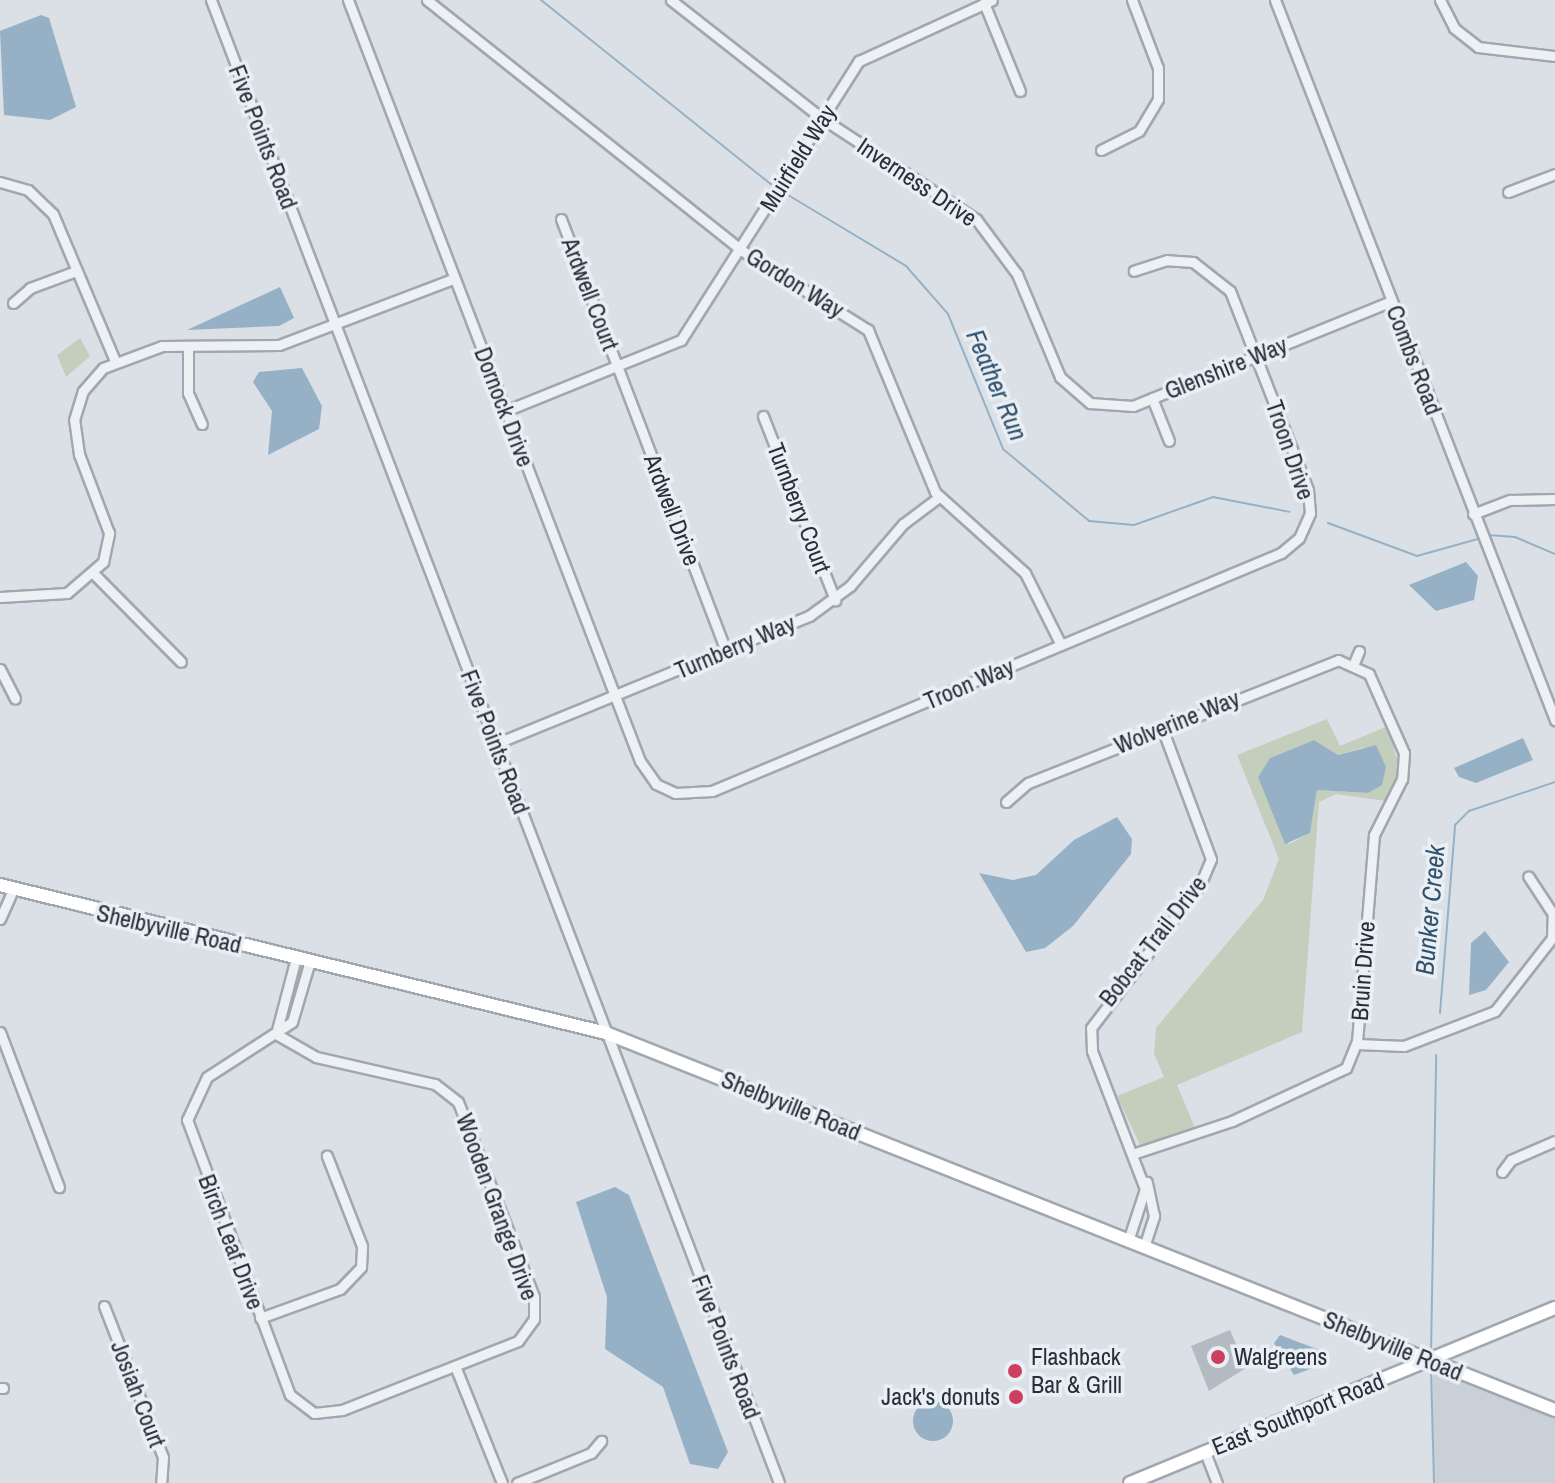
<!DOCTYPE html>
<html>
<head>
<meta charset="utf-8">
<style>
	body { margin:0 }
	#map { position:relative; width:1555px; height:1483px; overflow:hidden; background:#dbe0e6; font-family:"Archivo Narrow",sans-serif }
	div>[style] { position:absolute }
	.built>* { inset:0; background:#c9d0d7 }
	.green>* { inset:0; background:#c3cfbc }
	.water>* { inset:0; background:#96b1c6 }
	.round { border-radius:50% }
	.stream>* { height:2px; margin:-1px; padding:0 1px; transform-origin:1px; border-radius:1px; background:#96b1c6 }
	.building>* { inset:0; background:#b3bac2 }
	.roads { filter:drop-shadow(2px 0 #a1a7af) drop-shadow(-2px 0 #a1a7af) drop-shadow(0 2px #a1a7af) drop-shadow(0 -2px #a1a7af) }
	.minor>* { height:9px; margin:-4.5px; padding:0 4.5px; transform-origin:4.5px; border-radius:4.5px; background:#eef1f4 }
	.major>* { height:12px; margin:-6px; padding:0 6px; transform-origin:6px; border-radius:6px; background:#fff }
	.dots>* { width:22px; height:22px; translate:-50% -50%; box-sizing:border-box; border:4px solid #eaeff4; border-radius:50% }
	span { translate:-50% -50%; white-space:nowrap; text-align:center; line-height:1.15; -webkit-text-stroke:7px #eaeff4; paint-order:stroke }
	.street-label { font-size:24px; color:#262f3b }
	.poi-label { font-size:24px; color:#262f3b }
	.left { translate:0 -50%; text-align:left }
	.right { translate:-100% -50%; text-align:right }
	.water-label { font-size:26px; color:#30526e; font-style:italic }
</style>
</head>
<body>
<div id="map">
	<div class="built">
		<i style="clip-path:polygon(1432px 1362px,1555px 1410px,1555px 1483px,1434px 1483px)"></i>
	</div>
	<div class="green">
		<i style="clip-path:polygon(80px 338px,90px 356px,66px 377px,57px 355px)"></i>
		<i style="clip-path:polygon(evenodd,1327px 719px,1340px 746px,1388px 726px,1400px 771px,1386px 801px,1336px 794px,1319px 802px,1302px 1032px,1177px 1085px,1195px 1128px,1141px 1147px,1117px 1096px,1164px 1077px,1154px 1053px,1156px 1028px,1263px 900px,1279px 859px,1237px 755px,1327px 719px,1314px 740px,1338px 755px,1364px 747px,1386px 767px,1383px 778px,1368px 793px,1317px 790px,1310px 833px,1289px 844px,1258px 777px,1270px 758px,1314px 740px)"></i>
	</div>
	<div class="water">
		<i style="clip-path:polygon(41px 15px,49px 18px,76px 107px,50px 120px,4px 115px,0 31px)"></i>
		<i style="clip-path:polygon(280px 287px,294px 318px,279px 326px,187px 330px)"></i>
		<i style="clip-path:polygon(302px 368px,322px 406px,319px 429px,268px 455px,272px 411px,253px 382px,259px 372px)"></i>
		<i style="clip-path:polygon(1466px 562px,1478px 576px,1474px 600px,1436px 611px,1409px 585px)"></i>
		<i style="clip-path:polygon(1523px 738px,1533px 760px,1476px 783px,1459px 777px,1454px 768px)"></i>
		<i style="clip-path:polygon(1314px 740px,1338px 755px,1376px 745px,1386px 767px,1382px 785px,1368px 793px,1317px 790px,1310px 833px,1285px 844px,1258px 777px,1270px 758px)"></i>
		<i style="clip-path:polygon(1117px 817px,1132px 839px,1131px 854px,1073px 926px,1045px 948px,1026px 952px,979px 873px,1013px 880px,1036px 875px,1074px 840px)"></i>
		<i style="clip-path:polygon(1485px 931px,1509px 962px,1486px 990px,1469px 995px,1471px 943px)"></i>
		<i style="clip-path:polygon(615px 1187px,629px 1195px,728px 1452px,718px 1469px,690px 1464px,663px 1387px,605px 1349px,607px 1297px,576px 1202px)"></i>
		<i style="clip-path:polygon(1280px 1335px,1330px 1354px,1326px 1363px,1294px 1375px,1274px 1343px)"></i>
		<i class="round" style="left:913px;top:1401px;width:40px;height:40px"></i>
	</div>
	<div class="stream">
		<i style="left:541px;top:0;width:296px;rotate:38.7deg"></i>
		<i style="left:788px;top:195px;width:138px;rotate:31deg"></i>
		<i style="left:906px;top:266px;width:64px;rotate:48.8deg"></i>
		<i style="left:948px;top:314px;width:146px;rotate:67.8deg"></i>
		<i style="left:1003px;top:449px;width:112px;rotate:39.9deg"></i>
		<i style="left:1089px;top:521px;width:45px;rotate:5.1deg"></i>
		<i style="left:1134px;top:525px;width:84px;rotate:-19.5deg"></i>
		<i style="left:1213px;top:497px;width:78px;rotate:11deg"></i>
		<i style="left:1328px;top:523px;width:95px;rotate:20.3deg"></i>
		<i style="left:1417px;top:556px;width:63px;rotate:-15.6deg"></i>
		<i style="left:1488px;top:535px;width:27px;rotate:4deg"></i>
		<i style="left:1515px;top:537px;width:43px;rotate:23deg"></i>
		<i style="left:1440px;top:1013px;width:189px;rotate:-85.4deg"></i>
		<i style="left:1455px;top:825px;width:20px;rotate:-45deg"></i>
		<i style="left:1469px;top:811px;width:91px;rotate:-18.6deg"></i>
		<i style="left:1431px;top:1353px;width:298px;rotate:-89deg"></i>
		<i style="left:1431px;top:1369px;width:114px;rotate:88.5deg"></i>
	</div>
	<div class="building">
		<i style="clip-path:polygon(1230px 1330px,1246px 1368px,1209px 1391px,1191px 1346px)"></i>
	</div>
	<div class="roads">
		<div class="minor">
			<i style="left:211px;top:0;width:1588px;rotate:69.04deg"></i>
			<i style="left:348px;top:0;width:815px;rotate:69.01deg"></i>
			<i style="left:640px;top:761px;width:28px;rotate:55deg"></i>
			<i style="left:656px;top:784px;width:21px;rotate:25deg"></i>
			<i style="left:675px;top:793px;width:37px;rotate:-3deg"></i>
			<i style="left:712px;top:791px;width:617px;rotate:-22.7deg"></i>
			<i style="left:1281px;top:553px;width:23px;rotate:-40deg"></i>
			<i style="left:1299px;top:538px;width:27px;rotate:-66deg"></i>
			<i style="left:1310px;top:513px;width:23px;rotate:-95deg"></i>
			<i style="left:1308px;top:490px;width:214px;rotate:-111.4deg"></i>
			<i style="left:1230px;top:291px;width:47px;rotate:-141.9deg"></i>
			<i style="left:1193px;top:262px;width:26px;rotate:-176deg"></i>
			<i style="left:1167px;top:260px;width:35px;rotate:162deg"></i>
			<i style="left:427px;top:0;width:401px;rotate:38.5deg"></i>
			<i style="left:741px;top:250px;width:150px;rotate:32.2deg"></i>
			<i style="left:868px;top:330px;width:175px;rotate:67.5deg"></i>
			<i style="left:935px;top:492px;width:121px;rotate:42deg"></i>
			<i style="left:1025px;top:573px;width:80px;rotate:63.4deg"></i>
			<i style="left:671px;top:0;width:193px;rotate:38.1deg"></i>
			<i style="left:823px;top:119px;width:183px;rotate:33.2deg"></i>
			<i style="left:976px;top:219px;width:69px;rotate:53.3deg"></i>
			<i style="left:1017px;top:274px;width:112px;rotate:67.3deg"></i>
			<i style="left:1060px;top:377px;width:40px;rotate:41deg"></i>
			<i style="left:1090px;top:403px;width:43px;rotate:4deg"></i>
			<i style="left:1133px;top:406px;width:279px;rotate:-22.1deg"></i>
			<i style="left:1275px;top:0;width:773px;rotate:68.75deg"></i>
			<i style="left:1440px;top:0;width:31px;rotate:63deg"></i>
			<i style="left:1454px;top:28px;width:31px;rotate:38deg"></i>
			<i style="left:1478px;top:47px;width:78px;rotate:6.7deg"></i>
			<i style="left:984px;top:3px;width:95px;rotate:67.8deg"></i>
			<i style="left:1101px;top:150px;width:42px;rotate:-26.6deg"></i>
			<i style="left:1139px;top:131px;width:37px;rotate:-59deg"></i>
			<i style="left:1158px;top:99px;width:31px;rotate:-90deg"></i>
			<i style="left:1158px;top:68px;width:73px;rotate:-110.9deg"></i>
			<i style="left:0;top:182px;width:29px;rotate:16deg"></i>
			<i style="left:28px;top:190px;width:35px;rotate:44deg"></i>
			<i style="left:53px;top:214px;width:160px;rotate:67.1deg"></i>
			<i style="left:1508px;top:192px;width:50px;rotate:-21deg"></i>
			<i style="left:561px;top:219px;width:462px;rotate:69.1deg"></i>
			<i style="left:13px;top:303px;width:23px;rotate:-41deg"></i>
			<i style="left:30px;top:288px;width:49px;rotate:-20.3deg"></i>
			<i style="left:188px;top:347px;width:46px;rotate:90deg"></i>
			<i style="left:188px;top:393px;width:34px;rotate:66deg"></i>
			<i style="left:1152px;top:398px;width:46px;rotate:68.4deg"></i>
			<i style="left:505px;top:411px;width:190px;rotate:-22deg"></i>
			<i style="left:681px;top:340px;width:331px;rotate:-57.5deg"></i>
			<i style="left:859px;top:61px;width:146px;rotate:-24.6deg"></i>
			<i style="left:763px;top:416px;width:198px;rotate:68.6deg"></i>
			<i style="left:1473px;top:514px;width:40px;rotate:-21deg"></i>
			<i style="left:1510px;top:500px;width:45px;rotate:-1.3deg"></i>
			<i style="left:95px;top:575px;width:122px;rotate:45.3deg"></i>
			<i style="left:0;top:597px;width:67px;rotate:-3.4deg"></i>
			<i style="left:67px;top:593px;width:48px;rotate:-40.7deg"></i>
			<i style="left:103px;top:562px;width:30px;rotate:-78deg"></i>
			<i style="left:109px;top:533px;width:85px;rotate:-110.8deg"></i>
			<i style="left:79px;top:454px;width:34px;rotate:-98deg"></i>
			<i style="left:74px;top:420px;width:30px;rotate:-73deg"></i>
			<i style="left:83px;top:391px;width:30px;rotate:-49deg"></i>
			<i style="left:103px;top:368px;width:63px;rotate:-20.4deg"></i>
			<i style="left:162px;top:346px;width:117px;rotate:-0.5deg"></i>
			<i style="left:279px;top:345px;width:188px;rotate:-20.8deg"></i>
			<i style="left:1354px;top:663px;width:13px;rotate:-67deg"></i>
			<i style="left:0;top:669px;width:33px;rotate:63deg"></i>
			<i style="left:495px;top:744px;width:339px;rotate:-22.2deg"></i>
			<i style="left:809px;top:616px;width:51px;rotate:-36.2deg"></i>
			<i style="left:850px;top:586px;width:82px;rotate:-49.5deg"></i>
			<i style="left:903px;top:524px;width:45px;rotate:-36.9deg"></i>
			<i style="left:1006px;top:802px;width:29px;rotate:-41deg"></i>
			<i style="left:1028px;top:783px;width:334px;rotate:-21.6deg"></i>
			<i style="left:1338px;top:660px;width:34px;rotate:24deg"></i>
			<i style="left:1369px;top:674px;width:86px;rotate:66.1deg"></i>
			<i style="left:1404px;top:753px;width:26px;rotate:94deg"></i>
			<i style="left:1402px;top:779px;width:63px;rotate:116.6deg"></i>
			<i style="left:1374px;top:835px;width:207px;rotate:94.7deg"></i>
			<i style="left:1357px;top:1041px;width:29px;rotate:112deg"></i>
			<i style="left:1346px;top:1068px;width:126px;rotate:155.1deg"></i>
			<i style="left:1232px;top:1121px;width:104px;rotate:161.6deg"></i>
			<i style="left:0;top:919px;width:32px;rotate:-66deg"></i>
			<i style="left:0;top:1032px;width:166px;rotate:69.2deg"></i>
			<i style="left:276px;top:1034px;width:46px;rotate:29.9deg"></i>
			<i style="left:316px;top:1057px;width:122px;rotate:12.8deg"></i>
			<i style="left:435px;top:1084px;width:29px;rotate:38deg"></i>
			<i style="left:458px;top:1102px;width:209px;rotate:68.7deg"></i>
			<i style="left:534px;top:1297px;width:22px;rotate:90deg"></i>
			<i style="left:534px;top:1319px;width:27px;rotate:126deg"></i>
			<i style="left:518px;top:1341px;width:189px;rotate:158.6deg"></i>
			<i style="left:342px;top:1410px;width:28px;rotate:174deg"></i>
			<i style="left:314px;top:1413px;width:30px;rotate:-143deg"></i>
			<i style="left:290px;top:1395px;width:294px;rotate:-110.5deg"></i>
			<i style="left:187px;top:1120px;width:47px;rotate:-65.1deg"></i>
			<i style="left:207px;top:1077px;width:101px;rotate:-32.9deg"></i>
			<i style="left:292px;top:1022px;width:64px;rotate:-73.6deg"></i>
			<i style="left:276px;top:1034px;width:79px;rotate:-75.3deg"></i>
			<i style="left:1357px;top:1044px;width:47px;rotate:2.4deg"></i>
			<i style="left:1404px;top:1046px;width:97px;rotate:-21deg"></i>
			<i style="left:1495px;top:1011px;width:93px;rotate:-52deg"></i>
			<i style="left:1552px;top:938px;width:24px;rotate:-88deg"></i>
			<i style="left:1553px;top:914px;width:45px;rotate:-123.3deg"></i>
			<i style="left:1502px;top:1172px;width:15px;rotate:-53deg"></i>
			<i style="left:1511px;top:1160px;width:48px;rotate:-23.4deg"></i>
			<i style="left:1128px;top:1241px;width:55px;rotate:-71.9deg"></i>
			<i style="left:1145px;top:1189px;width:148px;rotate:-111deg"></i>
			<i style="left:1092px;top:1051px;width:23px;rotate:-92deg"></i>
			<i style="left:1091px;top:1028px;width:180px;rotate:-52.7deg"></i>
			<i style="left:1200px;top:885px;width:28px;rotate:-67deg"></i>
			<i style="left:1211px;top:859px;width:140px;rotate:-110.5deg"></i>
			<i style="left:1144px;top:1247px;width:33px;rotate:-72deg"></i>
			<i style="left:1154px;top:1216px;width:35px;rotate:-102deg"></i>
			<i style="left:104px;top:1306px;width:162px;rotate:68.7deg"></i>
			<i style="left:163px;top:1457px;width:26px;rotate:94deg"></i>
			<i style="left:260px;top:1318px;width:85px;rotate:-19.9deg"></i>
			<i style="left:340px;top:1289px;width:30px;rotate:-46deg"></i>
			<i style="left:361px;top:1267px;width:21px;rotate:-87deg"></i>
			<i style="left:362px;top:1246px;width:97px;rotate:-111.3deg"></i>
			<i style="left:455px;top:1366px;width:126px;rotate:68.1deg"></i>
			<i style="left:0;top:1388px;width:3px"></i>
			<i style="left:1205px;top:1452px;width:33px;rotate:69deg"></i>
			<i style="left:517px;top:1483px;width:80px;rotate:-22.1deg"></i>
			<i style="left:591px;top:1453px;width:16px;rotate:-50deg"></i>
		</div>
		<div class="major">
			<i style="left:0;top:885px;width:624px;rotate:13.72deg"></i>
			<i style="left:606px;top:1033px;width:1021px;rotate:21.67deg"></i>
			<i style="left:1130px;top:1483px;width:460px;rotate:-22.4deg"></i>
		</div>
	</div>
	<div class="dots">
		<i style="left:1218px;top:1357px;background:#cc3f60"></i>
		<i style="left:1015px;top:1371px;background:#cc3f60"></i>
		<i style="left:1016px;top:1397px;background:#cc3f60"></i>
	</div>
	<div class="street-label">
		<span style="left:263px;top:137px;rotate:69deg">Five Points Road</span>
		<span style="left:798px;top:158px;rotate:-58deg">Muirfield Way</span>
		<span style="left:917px;top:182px;rotate:34deg">Inverness Drive</span>
		<span style="left:795px;top:283px;rotate:32deg">Gordon Way</span>
		<span style="left:590px;top:294px;rotate:69deg">Ardwell Court</span>
		<span style="left:1414px;top:360px;rotate:69deg">Combs Road</span>
		<span style="left:1226px;top:368px;rotate:-22deg">Glenshire Way</span>
		<span style="left:504px;top:407px;rotate:69deg">Dornock Drive</span>
		<span style="left:1290px;top:450px;rotate:71deg">Troon Drive</span>
		<span style="left:799px;top:508px;rotate:69deg">Turnberry Court</span>
		<span style="left:672px;top:510px;rotate:69deg">Ardwell Drive</span>
		<span style="left:735px;top:647px;rotate:-23deg">Turnberry Way</span>
		<span style="left:969px;top:684px;rotate:-23deg">Troon Way</span>
		<span style="left:1177px;top:722px;rotate:-22deg">Wolverine Way</span>
		<span style="left:495px;top:742px;rotate:69deg">Five Points Road</span>
		<span style="left:169px;top:929px;rotate:13deg">Shelbyville Road</span>
		<span style="left:1153px;top:941px;rotate:-52deg">Bobcat Trail Drive</span>
		<span style="left:1363px;top:971px;rotate:-86deg">Bruin Drive</span>
		<span style="left:791px;top:1106px;rotate:22deg">Shelbyville Road</span>
		<span style="left:497px;top:1207px;rotate:70deg">Wooden Grange Drive</span>
		<span style="left:231px;top:1242px;rotate:69deg">Birch Leaf Drive</span>
		<span style="left:1393px;top:1346px;rotate:22deg">Shelbyville Road</span>
		<span style="left:726px;top:1347px;rotate:69deg">Five Points Road</span>
		<span style="left:138px;top:1394px;rotate:69deg">Josiah Court</span>
		<span style="left:1298px;top:1414px;rotate:-22deg">East Southport Road</span>
	</div>
	<div class="poi-label">
		<span class="left" style="left:1031px;top:1371px">Flashback<br>Bar &amp; Grill</span>
		<span class="left" style="left:1234px;top:1357px">Walgreens</span>
		<span class="right" style="left:1000px;top:1397px">Jack's donuts</span>
	</div>
	<div class="water-label">
		<span style="left:997px;top:385px;rotate:67deg">Feather Run</span>
		<span style="left:1430px;top:910px;rotate:-85deg">Bunker Creek</span>
	</div>
</div>
</body>
</html>
